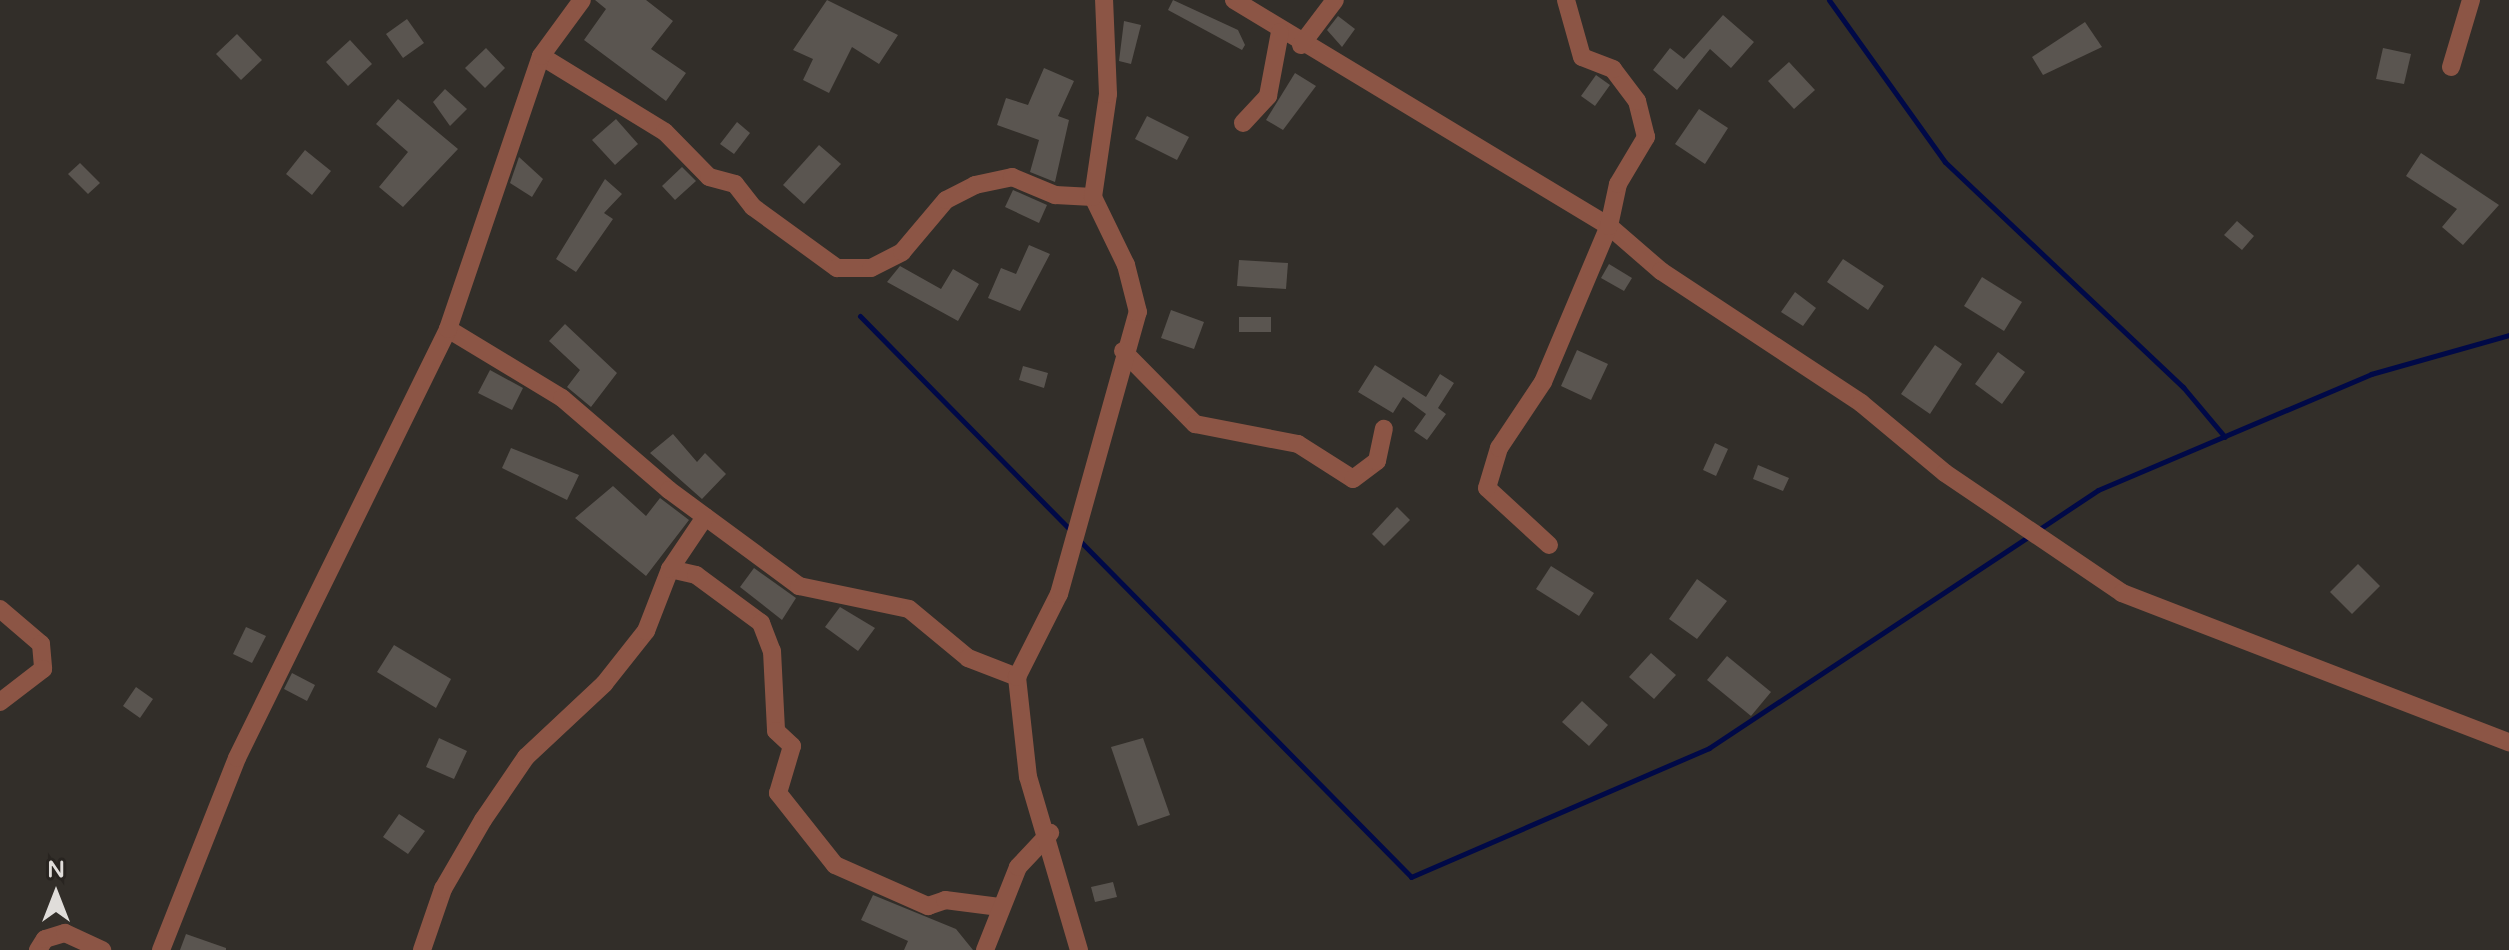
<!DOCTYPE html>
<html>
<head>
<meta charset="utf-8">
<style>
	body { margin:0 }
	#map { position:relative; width:2509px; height:950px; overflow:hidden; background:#322e29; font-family:"Varela Round",sans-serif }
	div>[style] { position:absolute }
	.stream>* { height:5px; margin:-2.5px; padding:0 2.5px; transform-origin:2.5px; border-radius:2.5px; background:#000947 }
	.building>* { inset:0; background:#5a5550 }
	.minor>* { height:18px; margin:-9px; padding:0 9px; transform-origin:9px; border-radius:9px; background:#8c5545 }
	span { translate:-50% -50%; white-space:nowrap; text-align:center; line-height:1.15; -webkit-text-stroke:6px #282420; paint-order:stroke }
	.north { position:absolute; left:16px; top:854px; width:80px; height:80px; -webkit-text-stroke:6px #282420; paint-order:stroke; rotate:0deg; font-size:22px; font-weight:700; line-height:32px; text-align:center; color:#e0ddda }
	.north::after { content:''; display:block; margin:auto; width:28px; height:36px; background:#e0ddda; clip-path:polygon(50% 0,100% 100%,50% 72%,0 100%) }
</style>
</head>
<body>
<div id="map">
	<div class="stream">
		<i style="left:1829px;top:0;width:199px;rotate:54.4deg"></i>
		<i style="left:1945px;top:162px;width:328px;rotate:43.4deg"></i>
		<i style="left:2183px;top:387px;width:65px;rotate:50deg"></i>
		<i style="left:860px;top:316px;width:303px;rotate:45.5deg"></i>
		<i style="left:2038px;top:530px;width:72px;rotate:-33.7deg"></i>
		<i style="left:2098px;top:490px;width:297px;rotate:-23deg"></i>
		<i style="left:2371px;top:374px;width:143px;rotate:-15.8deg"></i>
		<i style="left:1079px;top:540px;width:473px;rotate:45.4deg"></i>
		<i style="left:1411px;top:877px;width:325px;rotate:-23.4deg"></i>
		<i style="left:1709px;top:748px;width:384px;rotate:-33.5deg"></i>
	</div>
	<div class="building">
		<i style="clip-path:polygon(595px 0,646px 0,673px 21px,651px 49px,686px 73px,666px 101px,584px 40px,606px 9px)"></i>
		<i style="clip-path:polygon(827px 0,898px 35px,879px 64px,852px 47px,829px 93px,803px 80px,813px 59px,793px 50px)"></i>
		<i style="clip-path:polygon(1173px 0,1238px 30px,1245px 45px,1242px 50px,1168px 10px)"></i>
		<i style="clip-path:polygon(1723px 15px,1754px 42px,1731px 68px,1710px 49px,1677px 90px,1653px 70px,1670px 48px,1684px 59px)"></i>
		<i style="clip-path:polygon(1338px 16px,1355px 29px,1342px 47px,1327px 30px)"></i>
		<i style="clip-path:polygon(407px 19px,424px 43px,403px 58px,386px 34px)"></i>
		<i style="clip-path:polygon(1124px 21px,1141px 25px,1131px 64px,1119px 61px)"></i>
		<i style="clip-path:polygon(2085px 22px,2102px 47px,2043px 75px,2032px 57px)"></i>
		<i style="clip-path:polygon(237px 34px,262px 60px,241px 80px,216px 54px)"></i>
		<i style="clip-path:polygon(350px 40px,372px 64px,348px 86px,326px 62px)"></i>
		<i style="clip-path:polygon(486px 48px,505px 68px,485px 88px,465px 68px)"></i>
		<i style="clip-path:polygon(2383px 48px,2411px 54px,2404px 84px,2376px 79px)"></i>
		<i style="clip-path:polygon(1789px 62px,1815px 90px,1794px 109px,1768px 81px)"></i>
		<i style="clip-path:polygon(1044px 68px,1074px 81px,1058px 116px,1069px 120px,1055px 182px,1030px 172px,1039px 140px,997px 125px,1006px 98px,1028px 105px)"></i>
		<i style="clip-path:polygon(1295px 73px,1316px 86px,1283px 130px,1266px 120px)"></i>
		<i style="clip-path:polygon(1596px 75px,1610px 85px,1595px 106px,1581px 96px)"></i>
		<i style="clip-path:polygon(445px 89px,467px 109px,450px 126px,433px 102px)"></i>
		<i style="clip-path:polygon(398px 99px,458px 149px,403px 207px,379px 187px,408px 152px,376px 124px)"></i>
		<i style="clip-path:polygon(1699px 109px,1728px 128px,1705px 164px,1675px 144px)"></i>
		<i style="clip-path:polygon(1147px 116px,1189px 137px,1177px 160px,1135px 139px)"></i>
		<i style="clip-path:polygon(616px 119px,638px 144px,615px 165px,592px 140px)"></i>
		<i style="clip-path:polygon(737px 122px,750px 133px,734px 154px,720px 144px)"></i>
		<i style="clip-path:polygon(819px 145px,841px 164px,804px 204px,783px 185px)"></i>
		<i style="clip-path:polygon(305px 150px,331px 171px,312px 195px,286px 174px)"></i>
		<i style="clip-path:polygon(2421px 153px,2499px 205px,2463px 245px,2442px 227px,2457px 209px,2406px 176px)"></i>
		<i style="clip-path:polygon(519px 157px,543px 179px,532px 197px,510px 183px)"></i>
		<i style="clip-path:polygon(80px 163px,100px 183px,88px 194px,68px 174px)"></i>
		<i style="clip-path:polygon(682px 167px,696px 181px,675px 200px,662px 186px)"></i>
		<i style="clip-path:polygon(605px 179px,622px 194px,604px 213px,613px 219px,576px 272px,556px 259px)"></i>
		<i style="clip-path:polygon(1013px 190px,1047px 205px,1039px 223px,1005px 207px)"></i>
		<i style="clip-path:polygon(2237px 221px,2254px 236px,2242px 250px,2224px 235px)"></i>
		<i style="clip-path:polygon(1029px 245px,1050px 254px,1020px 311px,988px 298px,1001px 268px,1016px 274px)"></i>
		<i style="clip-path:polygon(1843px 259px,1884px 286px,1868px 310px,1827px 282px)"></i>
		<i style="clip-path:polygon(1239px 260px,1288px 263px,1286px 289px,1237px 286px)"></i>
		<i style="clip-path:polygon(1609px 264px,1632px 278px,1624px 291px,1601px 278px)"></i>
		<i style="clip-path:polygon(900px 266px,941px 289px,953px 269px,979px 284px,958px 321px,887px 282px)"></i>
		<i style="clip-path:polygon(1982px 277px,2022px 302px,2004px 331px,1964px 306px)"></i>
		<i style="clip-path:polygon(1795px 292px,1816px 308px,1803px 326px,1781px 312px)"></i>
		<i style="clip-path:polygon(1171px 310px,1204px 322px,1194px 349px,1161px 338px)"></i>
		<i style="clip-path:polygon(1239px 317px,1271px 317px,1271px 332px,1239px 332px)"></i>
		<i style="clip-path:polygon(565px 324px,617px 373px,591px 407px,567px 387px,580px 370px,549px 341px)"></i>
		<i style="clip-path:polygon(1935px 345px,1962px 364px,1930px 414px,1901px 394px)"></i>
		<i style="clip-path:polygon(1577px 350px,1608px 364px,1591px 400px,1561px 386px)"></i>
		<i style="clip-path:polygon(1998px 352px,2025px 372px,2002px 404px,1975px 384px)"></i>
		<i style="clip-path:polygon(1375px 365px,1426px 397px,1440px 374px,1454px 383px,1438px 408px,1446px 414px,1427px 440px,1414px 431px,1426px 414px,1403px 397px,1393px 413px,1358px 392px)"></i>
		<i style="clip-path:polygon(1023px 366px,1048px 373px,1044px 388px,1019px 380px)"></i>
		<i style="clip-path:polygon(490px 370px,523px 388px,512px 410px,478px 393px)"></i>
		<i style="clip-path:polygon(673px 434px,697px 462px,705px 453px,726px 474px,702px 499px,650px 453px)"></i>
		<i style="clip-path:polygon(1715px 443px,1728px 449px,1716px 476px,1703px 470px)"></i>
		<i style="clip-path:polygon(511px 448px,579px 475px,567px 500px,502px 468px)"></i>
		<i style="clip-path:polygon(1758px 465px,1789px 478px,1783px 491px,1753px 479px)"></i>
		<i style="clip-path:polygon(613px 486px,646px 516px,660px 498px,689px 520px,646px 576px,575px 518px)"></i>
		<i style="clip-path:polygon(1397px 507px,1410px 520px,1384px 546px,1372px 534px)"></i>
		<i style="clip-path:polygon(2358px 564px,2380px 586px,2352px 614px,2330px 592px)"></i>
		<i style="clip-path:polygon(1551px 566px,1594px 593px,1579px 616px,1536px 589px)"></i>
		<i style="clip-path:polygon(754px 568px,796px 598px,782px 620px,740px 587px)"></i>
		<i style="clip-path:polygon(1697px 579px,1727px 601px,1697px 639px,1669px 619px)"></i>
		<i style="clip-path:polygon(840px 607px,875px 628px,858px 651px,825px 627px)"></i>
		<i style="clip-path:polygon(246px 627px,266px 636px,252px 663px,233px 654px)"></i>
		<i style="clip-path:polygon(394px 645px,451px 679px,436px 708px,377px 672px)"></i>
		<i style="clip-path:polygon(1651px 653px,1676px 675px,1654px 699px,1629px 677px)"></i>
		<i style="clip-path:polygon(1727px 656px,1771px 692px,1751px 716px,1707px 680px)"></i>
		<i style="clip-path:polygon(292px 673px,315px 685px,307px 701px,284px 689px)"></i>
		<i style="clip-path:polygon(136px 687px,153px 699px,140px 718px,123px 706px)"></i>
		<i style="clip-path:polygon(1582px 701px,1608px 725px,1589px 746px,1562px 722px)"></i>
		<i style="clip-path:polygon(439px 738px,467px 751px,454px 779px,426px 767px)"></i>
		<i style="clip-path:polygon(1143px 738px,1170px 815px,1138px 826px,1111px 747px)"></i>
		<i style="clip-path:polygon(399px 814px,425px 831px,408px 854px,383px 837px)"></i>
		<i style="clip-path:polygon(1113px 882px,1117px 897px,1095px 902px,1091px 887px)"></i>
		<i style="clip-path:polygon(873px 895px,956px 929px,973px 950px,904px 950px,908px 941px,861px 920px)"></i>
		<i style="clip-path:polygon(186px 934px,226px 948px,226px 950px,180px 950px)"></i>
	</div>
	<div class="minor">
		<i style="left:1234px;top:0;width:438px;rotate:31.1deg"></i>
		<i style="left:1609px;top:226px;width:69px;rotate:40.9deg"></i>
		<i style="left:1661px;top:271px;width:240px;rotate:33.4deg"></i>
		<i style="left:1861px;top:403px;width:109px;rotate:39.8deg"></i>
		<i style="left:1945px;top:473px;width:214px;rotate:34.1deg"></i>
		<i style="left:2122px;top:593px;width:415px;rotate:21.1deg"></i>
		<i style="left:1301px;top:45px;width:56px;rotate:-52.9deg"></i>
		<i style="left:541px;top:56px;width:145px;rotate:31.5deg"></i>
		<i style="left:665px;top:132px;width:63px;rotate:45.6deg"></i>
		<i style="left:709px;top:177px;width:27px;rotate:15deg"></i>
		<i style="left:735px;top:184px;width:29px;rotate:52deg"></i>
		<i style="left:753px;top:207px;width:104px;rotate:36deg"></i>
		<i style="left:837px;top:268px;width:34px"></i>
		<i style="left:871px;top:268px;width:35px;rotate:-27deg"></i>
		<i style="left:902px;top:252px;width:68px;rotate:-49.8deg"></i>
		<i style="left:946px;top:200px;width:33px;rotate:-27deg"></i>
		<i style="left:975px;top:185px;width:38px;rotate:-12deg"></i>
		<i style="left:1012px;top:177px;width:47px;rotate:22.7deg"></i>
		<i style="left:1055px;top:195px;width:38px;rotate:3deg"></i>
		<i style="left:2451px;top:67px;width:70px;rotate:-73.4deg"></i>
		<i style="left:1243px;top:123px;width:37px;rotate:-47deg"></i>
		<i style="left:1268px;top:96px;width:65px;rotate:-79.4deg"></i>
		<i style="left:448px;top:329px;width:133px;rotate:31.2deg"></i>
		<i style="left:562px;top:398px;width:141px;rotate:40.7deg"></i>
		<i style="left:669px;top:490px;width:162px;rotate:36.4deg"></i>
		<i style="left:799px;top:586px;width:112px;rotate:11.8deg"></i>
		<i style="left:909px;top:609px;width:77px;rotate:39.7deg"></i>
		<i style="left:968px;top:658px;width:53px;rotate:21.2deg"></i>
		<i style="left:1123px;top:351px;width:103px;rotate:45.4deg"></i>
		<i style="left:1195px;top:424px;width:105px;rotate:11deg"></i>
		<i style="left:1298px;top:444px;width:65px;rotate:32.5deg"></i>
		<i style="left:1353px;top:479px;width:30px;rotate:-37deg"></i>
		<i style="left:1377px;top:461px;width:33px;rotate:-78deg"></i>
		<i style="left:1549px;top:545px;width:84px;rotate:-137.4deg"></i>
		<i style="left:1487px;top:488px;width:42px;rotate:-73.3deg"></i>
		<i style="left:1499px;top:448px;width:79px;rotate:-56.3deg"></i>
		<i style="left:1543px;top:382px;width:169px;rotate:-67.1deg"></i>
		<i style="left:1609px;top:226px;width:43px;rotate:-77.9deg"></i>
		<i style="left:1618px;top:184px;width:55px;rotate:-59.2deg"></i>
		<i style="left:1646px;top:137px;width:37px;rotate:-104deg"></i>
		<i style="left:1637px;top:101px;width:40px;rotate:-127deg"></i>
		<i style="left:1613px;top:69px;width:33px;rotate:-159deg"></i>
		<i style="left:1582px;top:57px;width:59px;rotate:-105.7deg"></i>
		<i style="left:670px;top:569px;width:27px;rotate:13deg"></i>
		<i style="left:696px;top:575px;width:81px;rotate:36.4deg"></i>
		<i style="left:761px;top:623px;width:30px;rotate:69deg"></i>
		<i style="left:772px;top:651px;width:80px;rotate:87.1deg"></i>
		<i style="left:776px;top:731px;width:22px;rotate:43deg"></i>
		<i style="left:792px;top:746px;width:49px;rotate:106.6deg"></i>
		<i style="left:778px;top:793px;width:92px;rotate:51.6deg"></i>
		<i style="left:835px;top:865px;width:102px;rotate:23.8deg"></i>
		<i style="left:928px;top:906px;width:18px;rotate:-19deg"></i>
		<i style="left:945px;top:900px;width:55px;rotate:7.3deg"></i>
		<i style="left:0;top:609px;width:54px;rotate:40.5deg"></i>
		<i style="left:41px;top:644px;width:25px;rotate:85deg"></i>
		<i style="left:43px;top:669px;width:54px;rotate:142.5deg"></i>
		<i style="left:38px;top:950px;width:13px;rotate:-58deg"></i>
		<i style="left:45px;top:939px;width:21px;rotate:-17deg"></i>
		<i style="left:65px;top:933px;width:41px;rotate:24.7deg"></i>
		<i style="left:161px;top:950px;width:206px;rotate:-68.4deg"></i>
		<i style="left:237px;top:758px;width:478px;rotate:-63.8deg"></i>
		<i style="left:448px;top:329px;width:288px;rotate:-71.2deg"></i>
		<i style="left:541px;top:56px;width:69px;rotate:-53.8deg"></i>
		<i style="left:422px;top:950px;width:65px;rotate:-71deg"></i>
		<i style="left:443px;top:889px;width:80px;rotate:-59.9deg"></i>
		<i style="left:483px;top:820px;width:76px;rotate:-55.7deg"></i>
		<i style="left:526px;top:757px;width:107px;rotate:-43.1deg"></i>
		<i style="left:604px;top:684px;width:68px;rotate:-51.6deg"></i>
		<i style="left:646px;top:631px;width:66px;rotate:-68.8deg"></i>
		<i style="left:670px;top:569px;width:63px;rotate:-56.1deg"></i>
		<i style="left:985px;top:950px;width:89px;rotate:-68.3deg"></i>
		<i style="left:1018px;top:867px;width:47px;rotate:-46.7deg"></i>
		<i style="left:1079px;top:950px;width:180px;rotate:-106.4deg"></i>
		<i style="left:1028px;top:777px;width:101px;rotate:-96.3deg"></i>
		<i style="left:1017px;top:677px;width:93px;rotate:-63.2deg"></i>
		<i style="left:1059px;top:594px;width:293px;rotate:-74.4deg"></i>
		<i style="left:1138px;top:312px;width:49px;rotate:-104.3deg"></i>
		<i style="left:1126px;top:265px;width:76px;rotate:-115.9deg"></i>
		<i style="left:1093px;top:197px;width:104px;rotate:-81.7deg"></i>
		<i style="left:1108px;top:94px;width:94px;rotate:-92.4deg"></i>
	</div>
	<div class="north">N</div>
</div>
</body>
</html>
